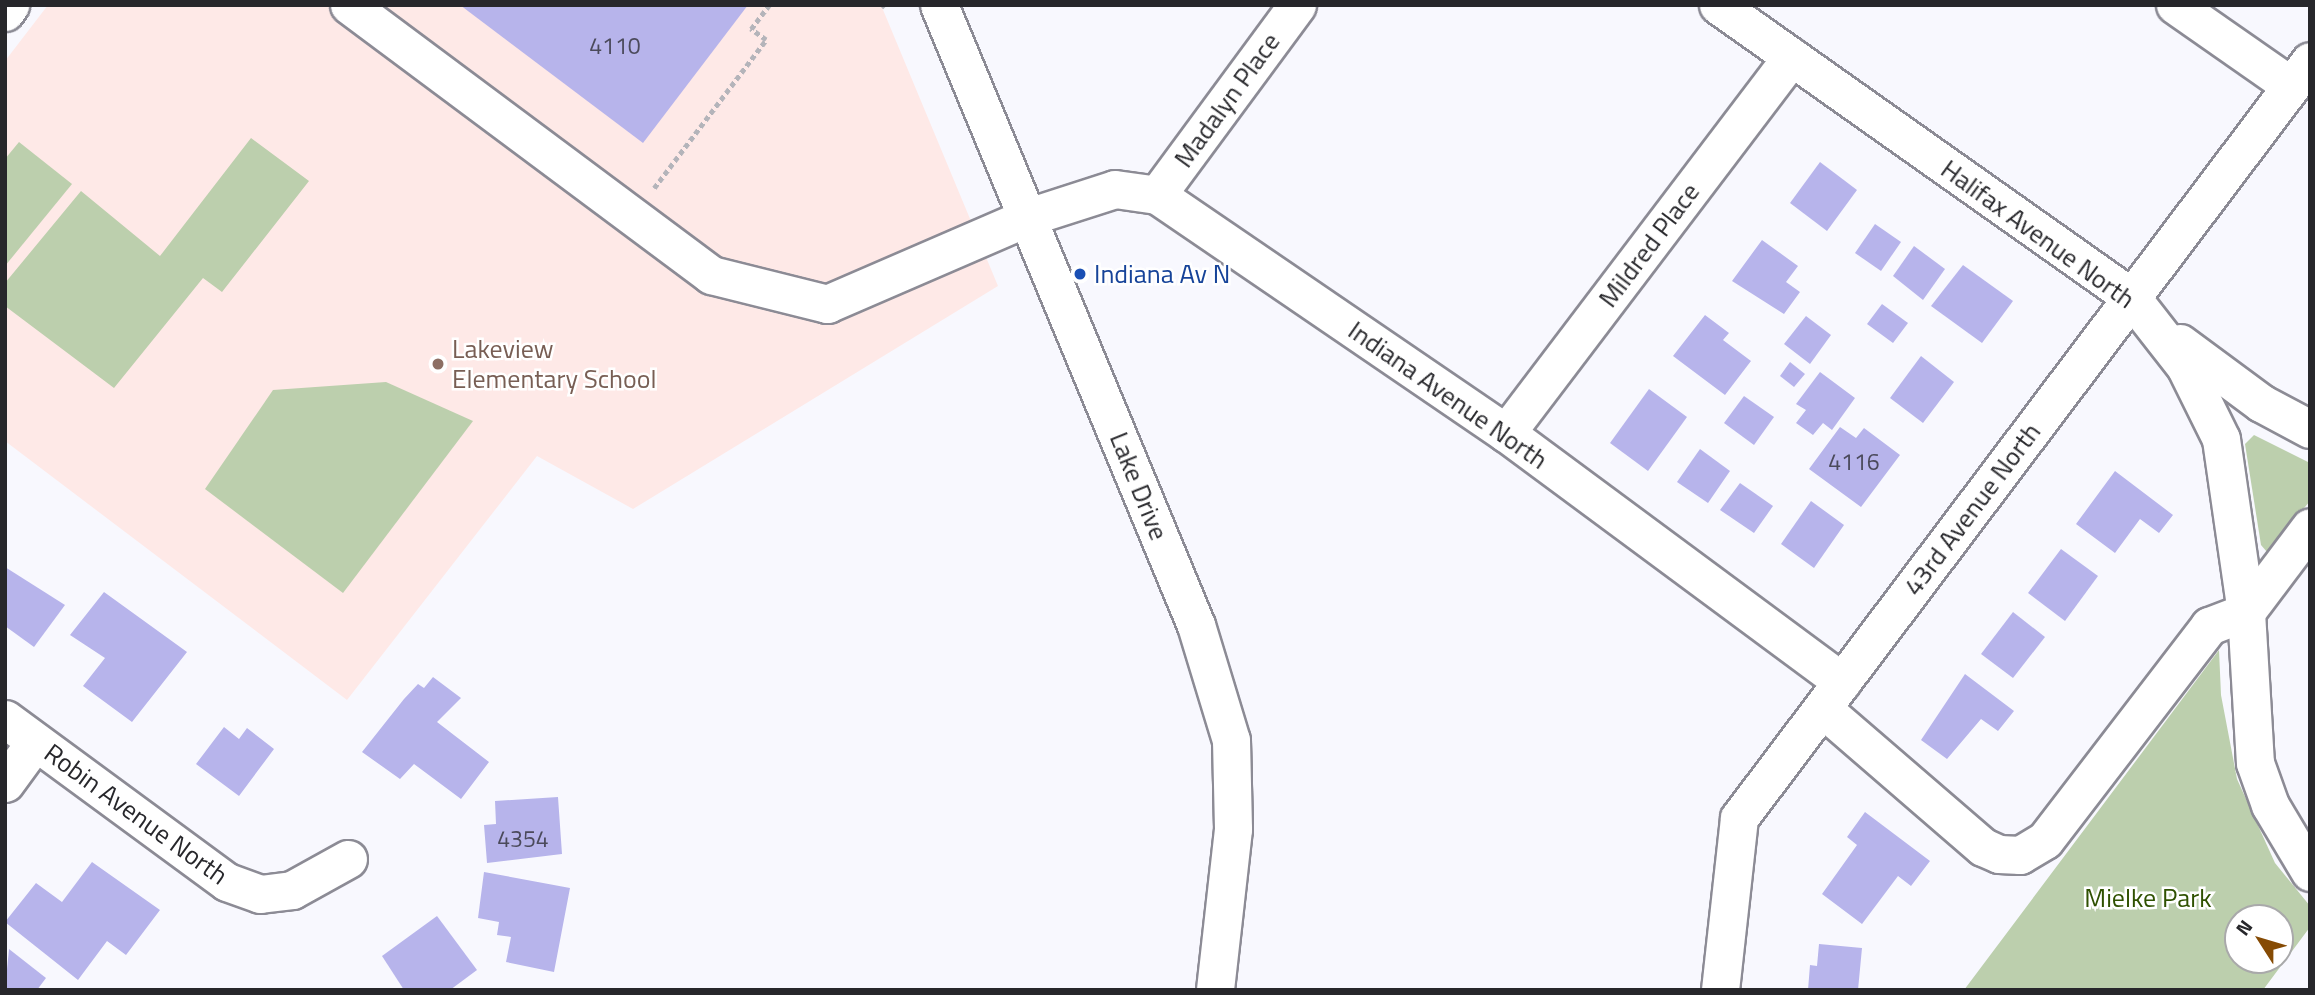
<!DOCTYPE html>
<html>
<head>
<meta charset="utf-8">
<style>
	body { margin:0 }
	#map { position:relative; width:2315px; height:995px; overflow:hidden; background:#f8f8fe; font-family:"Titillium Web",sans-serif }
	div>[style] { position:absolute }
	.education>* { inset:0; background:#fee9e7 }
	.green>* { inset:0; background:#bccfad }
	.building>* { inset:0; background:#b7b4eb }
	.path>* { height:4.5px; margin-top:-2.25px; transform-origin:0; background:repeating-linear-gradient(90deg,#b4b4ba 0 5px,transparent 0 8.5px) }
	.roads { filter:drop-shadow(2px 0 #8c8b95) drop-shadow(-2px 0 #8c8b95) drop-shadow(0 2px #8c8b95) drop-shadow(0 -2px #8c8b95) }
	.minor>* { height:37px; margin:-18.5px; padding:0 18.5px; transform-origin:18.5px; border-radius:18.5px; background:#fff }
	.dots>* { width:19px; height:19px; translate:-50% -50%; box-sizing:border-box; border:4px solid #fff; border-radius:50% }
	span { translate:-50% -50%; white-space:nowrap; text-align:center; line-height:1.15; -webkit-text-stroke:5px #fff; paint-order:stroke }
	.number-label { font-size:23px; color:#4b4a5b }
	.number-label span { -webkit-text-stroke-width:0 }
	.street-label { font-size:26px; color:#27272b }
	.transit-label { font-size:26px; color:#164399 }
	.left { translate:0 -50%; text-align:left }
	.education-label { font-size:26px; color:#785e54 }
	.park-label { font-size:26px; color:#2f5101 }
	.frame { position:absolute; inset:0; border:7px solid #27272b; pointer-events:none }
	.north { position:absolute; left:2224px; top:904px; width:70px; height:70px; box-sizing:border-box; background:#fff; border:2px solid #a9a9aa; border-radius:50%; rotate:307deg; font-size:19px; font-weight:700; line-height:28px; text-align:center; color:#27272b }
	.north::after { content:''; display:block; margin:auto; width:24px; height:32px; background:#864b04; clip-path:polygon(50% 0,100% 100%,50% 72%,0 100%) }
</style>
</head>
<body>
<div id="map">
	<div class="education">
		<i style="clip-path:polygon(48px 5px,881px 5px,998px 286px,633px 509px,537px 456px,347px 700px,5px 441px,5px 61px)"></i>
	</div>
	<div class="green">
		<i style="clip-path:polygon(251px 138px,309px 181px,222px 292px,203px 278px,114px 388px,5px 306px,5px 283px,81px 191px,160px 256px)"></i>
		<i style="clip-path:polygon(19px 142px,72px 184px,5px 266px,5px 159px)"></i>
		<i style="clip-path:polygon(386px 382px,473px 421px,343px 593px,205px 489px,273px 390px)"></i>
		<i style="clip-path:polygon(2254px 435px,2310px 463px,2310px 501px,2267px 552px,2261px 545px,2245px 444px)"></i>
		<i style="clip-path:polygon(evenodd,2219px 650px,2221px 695px,2237px 779px,2275px 863px,2310px 906px,2310px 927px,2263px 990px,1964px 990px,2219px 650px,2280px 918px,2280px 960px,2238px 960px,2238px 918px,2280px 918px)"></i>
	</div>
	<div class="building">
		<i style="clip-path:polygon(460px 5px,748px 5px,643px 143px)"></i>
		<i style="clip-path:polygon(1820px 162px,1857px 190px,1827px 231px,1790px 203px)"></i>
		<i style="clip-path:polygon(1875px 224px,1901px 242px,1881px 271px,1855px 253px)"></i>
		<i style="clip-path:polygon(1762px 240px,1798px 266px,1786px 282px,1800px 292px,1784px 314px,1732px 281px)"></i>
		<i style="clip-path:polygon(1914px 246px,1945px 269px,1923px 300px,1893px 276px)"></i>
		<i style="clip-path:polygon(1963px 265px,2013px 301px,1982px 343px,1931px 306px)"></i>
		<i style="clip-path:polygon(1882px 304px,1908px 323px,1893px 343px,1867px 324px)"></i>
		<i style="clip-path:polygon(1705px 315px,1729px 333px,1723px 340px,1751px 361px,1725px 395px,1673px 356px)"></i>
		<i style="clip-path:polygon(1806px 316px,1831px 335px,1810px 364px,1784px 344px)"></i>
		<i style="clip-path:polygon(1921px 356px,1954px 382px,1923px 423px,1890px 398px)"></i>
		<i style="clip-path:polygon(1790px 362px,1805px 374px,1794px 387px,1780px 376px)"></i>
		<i style="clip-path:polygon(1820px 372px,1855px 398px,1832px 430px,1823px 423px,1813px 435px,1796px 423px,1806px 410px,1796px 404px)"></i>
		<i style="clip-path:polygon(1649px 389px,1687px 417px,1648px 471px,1610px 443px)"></i>
		<i style="clip-path:polygon(1744px 396px,1774px 417px,1754px 445px,1724px 423px)"></i>
		<i style="clip-path:polygon(1840px 427px,1856px 438px,1864px 428px,1900px 455px,1861px 507px,1809px 469px)"></i>
		<i style="clip-path:polygon(1700px 449px,1730px 471px,1708px 503px,1677px 482px)"></i>
		<i style="clip-path:polygon(2115px 471px,2173px 515px,2159px 533px,2140px 519px,2115px 553px,2076px 524px)"></i>
		<i style="clip-path:polygon(1740px 483px,1773px 506px,1754px 533px,1720px 510px)"></i>
		<i style="clip-path:polygon(1811px 501px,1844px 525px,1814px 568px,1781px 544px)"></i>
		<i style="clip-path:polygon(2061px 549px,2098px 576px,2065px 621px,2028px 593px)"></i>
		<i style="clip-path:polygon(5px 567px,65px 605px,34px 647px,5px 626px)"></i>
		<i style="clip-path:polygon(104px 592px,187px 652px,132px 722px,83px 686px,105px 658px,70px 635px)"></i>
		<i style="clip-path:polygon(2013px 612px,2045px 637px,2013px 678px,1981px 654px)"></i>
		<i style="clip-path:polygon(1965px 674px,2014px 711px,1998px 731px,1981px 719px,1947px 759px,1921px 740px)"></i>
		<i style="clip-path:polygon(433px 677px,461px 698px,437px 722px,489px 762px,461px 799px,414px 764px,400px 779px,362px 752px,404px 699px,418px 684px,424px 688px)"></i>
		<i style="clip-path:polygon(224px 727px,239px 739px,247px 728px,274px 749px,239px 796px,196px 764px)"></i>
		<i style="clip-path:polygon(558px 797px,562px 854px,487px 863px,484px 825px,496px 824px,495px 801px)"></i>
		<i style="clip-path:polygon(1865px 812px,1930px 861px,1911px 886px,1898px 876px,1862px 924px,1822px 894px,1857px 845px,1847px 837px)"></i>
		<i style="clip-path:polygon(92px 862px,160px 910px,126px 955px,107px 941px,78px 980px,5px 922px,36px 883px,62px 902px)"></i>
		<i style="clip-path:polygon(484px 872px,570px 888px,554px 972px,506px 962px,511px 937px,497px 935px,499px 922px,478px 918px)"></i>
		<i style="clip-path:polygon(437px 916px,477px 970px,450px 990px,404px 990px,382px 956px)"></i>
		<i style="clip-path:polygon(1819px 944px,1862px 948px,1858px 990px,1808px 990px,1810px 965px,1817px 966px)"></i>
		<i style="clip-path:polygon(9px 949px,46px 978px,37px 990px,5px 990px)"></i>
	</div>
	<div class="path">
		<i style="left:883px;top:5px;width:3px;rotate:45deg"></i>
		<i style="left:654px;top:188px;width:186px;rotate:-52.9deg"></i>
		<i style="left:766px;top:40px;width:19px;rotate:-144deg"></i>
		<i style="left:751px;top:29px;width:30px;rotate:-53deg"></i>
	</div>
	<div class="roads">
		<div class="minor">
			<i style="left:349px;top:5px;width:452px;rotate:36.7deg"></i>
			<i style="left:711px;top:275px;width:120px;rotate:14deg"></i>
			<i style="left:827px;top:304px;width:219px;rotate:-23.4deg"></i>
			<i style="left:1028px;top:217px;width:91px;rotate:-17.8deg"></i>
			<i style="left:1115px;top:189px;width:42px;rotate:8.1deg"></i>
			<i style="left:1157px;top:195px;width:422px;rotate:34.3deg"></i>
			<i style="left:1506px;top:433px;width:418px;rotate:36.5deg"></i>
			<i style="left:939px;top:5px;width:671px;rotate:67.49deg"></i>
			<i style="left:1196px;top:625px;width:120px;rotate:73.1deg"></i>
			<i style="left:1231px;top:740px;width:89px;rotate:88.7deg"></i>
			<i style="left:1233px;top:829px;width:162px;rotate:96.4deg"></i>
			<i style="left:1718px;top:5px;width:506px;rotate:35.26deg"></i>
			<i style="left:2131px;top:297px;width:88px;rotate:52deg"></i>
			<i style="left:2185px;top:366px;width:81px;rotate:63.7deg"></i>
			<i style="left:2221px;top:439px;width:175px;rotate:81.8deg"></i>
			<i style="left:2246px;top:612px;width:151px;rotate:86.6deg"></i>
			<i style="left:2255px;top:763px;width:45px;rotate:70.3deg"></i>
			<i style="left:2270px;top:805px;width:78px;rotate:59.2deg"></i>
			<i style="left:2175px;top:5px;width:141px;rotate:34.9deg"></i>
			<i style="left:5px;top:12px;width:9px;rotate:-54deg"></i>
			<i style="left:1157px;top:195px;width:236px;rotate:-53.6deg"></i>
			<i style="left:2180px;top:343px;width:101px;rotate:36.5deg"></i>
			<i style="left:2261px;top:403px;width:55px;rotate:28deg"></i>
			<i style="left:1506px;top:433px;width:472px;rotate:-52.8deg"></i>
			<i style="left:1823px;top:709px;width:211px;rotate:40.8deg"></i>
			<i style="left:1983px;top:847px;width:17px;rotate:24deg"></i>
			<i style="left:1999px;top:854px;width:21px;rotate:3deg"></i>
			<i style="left:2020px;top:855px;width:29px;rotate:-31deg"></i>
			<i style="left:2045px;top:840px;width:270px;rotate:-52.5deg"></i>
			<i style="left:2209px;top:626px;width:40px;rotate:-21deg"></i>
			<i style="left:2246px;top:612px;width:106px;rotate:-53deg"></i>
			<i style="left:5px;top:719px;width:275px;rotate:36.3deg"></i>
			<i style="left:227px;top:882px;width:35px;rotate:20deg"></i>
			<i style="left:260px;top:894px;width:32px;rotate:-7deg"></i>
			<i style="left:292px;top:890px;width:64px;rotate:-29deg"></i>
			<i style="left:5px;top:783px;width:51px;rotate:-53.8deg"></i>
			<i style="left:1720px;top:990px;width:173px;rotate:-83.7deg"></i>
			<i style="left:1739px;top:818px;width:948px;rotate:-52.97deg"></i>
		</div>
	</div>
	<div class="dots">
		<i style="left:1080px;top:274px;background:#1a4fb4"></i>
		<i style="left:438px;top:364px;background:#8d6e63"></i>
	</div>
	<div class="number-label">
		<span style="left:615px;top:46px">4110</span>
		<span style="left:1854px;top:462px">4116</span>
		<span style="left:523px;top:839px">4354</span>
	</div>
	<div class="street-label">
		<span style="left:1227px;top:100px;rotate:-54deg">Madalyn Place</span>
		<span style="left:2038px;top:234px;rotate:36deg">Halifax Avenue North</span>
		<span style="left:1649px;top:245px;rotate:-53deg">Mildred Place</span>
		<span style="left:1448px;top:395px;rotate:35deg">Indiana Avenue North</span>
		<span style="left:1139px;top:486px;rotate:68deg">Lake Drive</span>
		<span style="left:1972px;top:509px;rotate:-53deg">43rd Avenue North</span>
		<span style="left:136px;top:814px;rotate:36deg">Robin Avenue North</span>
	</div>
	<div class="transit-label">
		<span class="left" style="left:1094px;top:274px">Indiana Av N</span>
	</div>
	<div class="education-label">
		<span class="left" style="left:452px;top:364px">Lakeview<br>Elementary School</span>
	</div>
	<div class="park-label">
		<span style="left:2148px;top:898px">Mielke Park</span>
	</div>
	<div class="frame"></div>
	<div class="north">N</div>
</div>
</body>
</html>
